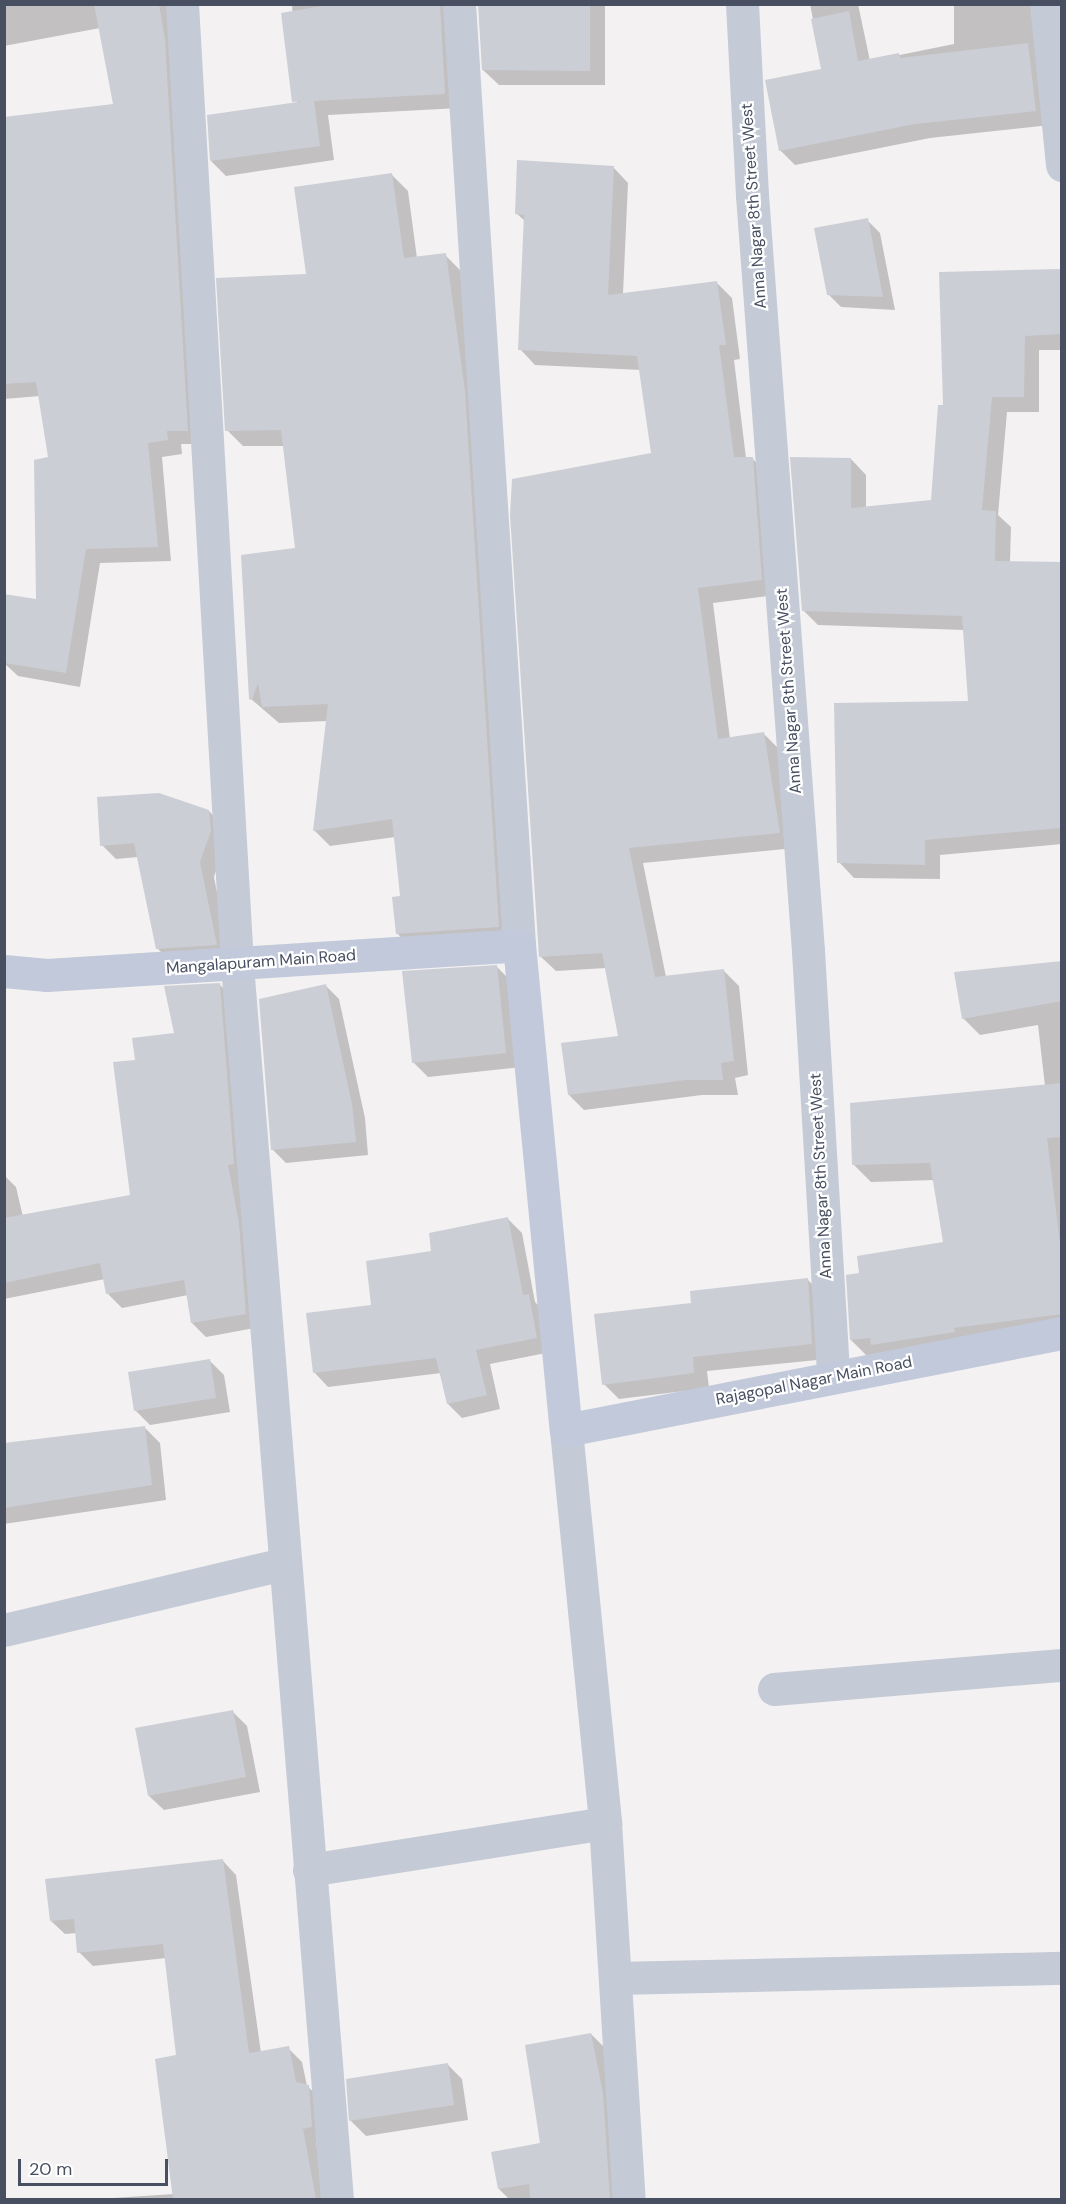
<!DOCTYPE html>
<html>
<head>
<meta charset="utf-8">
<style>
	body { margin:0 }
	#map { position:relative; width:1066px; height:2204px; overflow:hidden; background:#f3f1f1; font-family:"DM Sans",sans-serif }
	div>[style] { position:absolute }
	.shadow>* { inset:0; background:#0003 }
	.building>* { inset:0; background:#ccced6 }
	.street>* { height:33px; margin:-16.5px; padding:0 16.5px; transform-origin:16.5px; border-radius:16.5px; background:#c4cad6 }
	.secondary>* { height:33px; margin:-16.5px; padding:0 16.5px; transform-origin:16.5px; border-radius:16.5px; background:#c2c9da }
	span { translate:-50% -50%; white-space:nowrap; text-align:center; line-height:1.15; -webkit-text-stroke:4.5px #fff; paint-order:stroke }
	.street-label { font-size:16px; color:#474f60 }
	.frame { position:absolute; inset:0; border:6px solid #474f60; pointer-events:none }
	.scale { position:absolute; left:18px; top:2159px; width:150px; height:27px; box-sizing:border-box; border:3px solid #474f60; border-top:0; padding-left:8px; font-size:18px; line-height:21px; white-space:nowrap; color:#474f60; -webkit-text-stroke:4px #fff; paint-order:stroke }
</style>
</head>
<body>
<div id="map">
	<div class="shadow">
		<i style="clip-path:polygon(4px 4px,170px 4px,201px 444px,181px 444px,182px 454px,162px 457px,171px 561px,100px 563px,80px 687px,18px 676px,4px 663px,37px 601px,50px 458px,40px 396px,4px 399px,4px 118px,115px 105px,100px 28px,4px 46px)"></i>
		<i style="clip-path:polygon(292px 4px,466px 4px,459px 108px,328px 115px,334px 160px,226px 176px,211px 161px,297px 104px)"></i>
		<i style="clip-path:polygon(479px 4px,605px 4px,605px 85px,499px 85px,483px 70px)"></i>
		<i style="clip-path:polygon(810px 4px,858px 4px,870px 61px,954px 44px,954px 4px,1049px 4px,1050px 125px,930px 138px,795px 165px,780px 150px,823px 70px)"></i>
		<i style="clip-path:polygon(613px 167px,628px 183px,623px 294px,717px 283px,732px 298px,740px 359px,734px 360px,746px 458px,752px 458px,767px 474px,776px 595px,713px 603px,730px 739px,764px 734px,779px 749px,795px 848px,643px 863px,666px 977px,724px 971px,739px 986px,748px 1075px,735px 1078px,738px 1095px,702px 1095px,584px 1110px,569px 1095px,620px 1037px,606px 968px,556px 971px,540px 956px,652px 454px,641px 370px,535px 365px,520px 349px,526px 222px,516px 213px)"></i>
		<i style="clip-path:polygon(392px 175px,408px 191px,417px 258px,445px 255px,461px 271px,515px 943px,413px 950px,397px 933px,402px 897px,395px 837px,330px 846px,314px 830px,328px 721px,279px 723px,250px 698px,297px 549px,285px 446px,243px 446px,227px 430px,308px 276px)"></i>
		<i style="clip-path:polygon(867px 220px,880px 233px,895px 310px,841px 307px,828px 294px)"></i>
		<i style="clip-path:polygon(1060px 271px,1062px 350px,1039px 350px,1039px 412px,1007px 412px,998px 515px,1011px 527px,1010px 562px,1062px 564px,1062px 844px,940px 855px,940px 879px,854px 878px,839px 862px,969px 702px,964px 630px,818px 625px,803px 610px,851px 459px,866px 475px,866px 508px,932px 501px,945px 407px)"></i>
		<i style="clip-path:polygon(209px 811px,222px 825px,224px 845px,214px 877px,230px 959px,172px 962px,158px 949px,138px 857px,116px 859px,102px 845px)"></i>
		<i style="clip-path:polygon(1062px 963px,1062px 1333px,868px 1357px,851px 1340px,861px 1274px,945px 1244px,935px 1180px,871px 1182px,854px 1165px,1045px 1086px,1038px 1025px,980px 1035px,963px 1018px)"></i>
		<i style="clip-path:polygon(497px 967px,512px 982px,521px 1067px,428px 1077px,413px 1062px)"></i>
		<i style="clip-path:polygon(219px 984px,233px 998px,260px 1327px,206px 1337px,192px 1323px,188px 1295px,122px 1308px,108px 1294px,105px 1279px,4px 1299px,4px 1175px,16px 1187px,23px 1217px,132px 1196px,137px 1062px,176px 1034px)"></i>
		<i style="clip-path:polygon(326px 986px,339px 999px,365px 1118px,368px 1155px,286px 1163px,272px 1149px)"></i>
		<i style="clip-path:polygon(508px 1219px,522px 1233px,535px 1302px,543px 1310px,551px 1352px,490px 1364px,500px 1409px,462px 1418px,448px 1404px,441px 1373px,328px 1387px,314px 1372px,372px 1306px,433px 1252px)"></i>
		<i style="clip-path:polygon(808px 1280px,823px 1295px,827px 1359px,707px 1371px,709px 1388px,619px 1399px,604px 1384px,693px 1305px)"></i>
		<i style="clip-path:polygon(209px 1360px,224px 1375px,230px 1412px,150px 1425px,135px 1410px)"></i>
		<i style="clip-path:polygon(145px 1428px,160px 1443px,166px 1500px,4px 1524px,4px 1445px)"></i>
		<i style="clip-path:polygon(232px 1711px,247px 1726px,260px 1792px,164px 1810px,149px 1796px)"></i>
		<i style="clip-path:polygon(223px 1861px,236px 1875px,261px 2053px,288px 2048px,302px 2062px,307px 2086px,322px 2100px,325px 2141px,316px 2142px,327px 2200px,82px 2200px,174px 2194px,178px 2056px,166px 1958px,93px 1966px,79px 1952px,77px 1933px,65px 1934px,51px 1921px)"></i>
		<i style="clip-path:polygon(591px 2034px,604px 2047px,622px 2200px,510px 2200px,499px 2189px,542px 2144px)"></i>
		<i style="clip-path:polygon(447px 2064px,462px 2079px,468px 2120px,366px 2136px,351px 2121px,348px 2080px)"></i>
	</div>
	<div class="building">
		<i style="clip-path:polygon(94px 4px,159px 4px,165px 39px,188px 431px,167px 431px,168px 440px,148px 443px,158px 547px,86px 549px,66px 673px,4px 663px,4px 594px,36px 599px,34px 460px,48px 457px,36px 382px,4px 384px,4px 117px,113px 104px)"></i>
		<i style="clip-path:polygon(334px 4px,440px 4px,445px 94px,314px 101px,320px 146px,210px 161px,207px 115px,305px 101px,292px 102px,281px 13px)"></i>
		<i style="clip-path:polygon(478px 4px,590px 4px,590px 71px,482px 70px)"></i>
		<i style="clip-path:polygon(849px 11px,858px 61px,899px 53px,900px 58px,1028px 43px,1036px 111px,915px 124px,779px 151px,765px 80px,821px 69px,811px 19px)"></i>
		<i style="clip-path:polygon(517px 160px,614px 166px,608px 295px,717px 281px,726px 345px,719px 345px,734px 457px,753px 457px,762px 580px,698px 588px,718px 739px,764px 732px,780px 833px,629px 848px,655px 977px,724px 969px,734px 1061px,721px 1063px,723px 1080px,686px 1080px,568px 1095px,561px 1043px,618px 1036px,602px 953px,539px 957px,510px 515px,512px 479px,651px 453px,637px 356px,518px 350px,524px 215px,515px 214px)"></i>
		<i style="clip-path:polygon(392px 173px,404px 258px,446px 253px,465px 391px,499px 927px,396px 934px,392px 897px,400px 896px,392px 819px,313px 831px,328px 704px,262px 707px,258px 683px,252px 700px,249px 699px,241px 555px,295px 548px,281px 430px,225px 431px,216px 278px,306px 274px,294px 187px)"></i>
		<i style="clip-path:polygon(868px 218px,883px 297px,827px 295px,814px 228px)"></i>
		<i style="clip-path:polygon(1061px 269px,1062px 334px,1025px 336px,1024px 397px,992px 397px,982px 510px,996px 511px,995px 561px,1062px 562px,1062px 828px,925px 840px,925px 865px,837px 863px,834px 703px,968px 701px,962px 616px,802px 611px,790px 457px,851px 458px,851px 508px,931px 500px,938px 405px,943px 405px,939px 272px)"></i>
		<i style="clip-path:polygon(159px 793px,209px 810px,211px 831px,200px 862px,217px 945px,156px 949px,134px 843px,100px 846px,97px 797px)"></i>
		<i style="clip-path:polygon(1062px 961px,1062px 1001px,962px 1019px,954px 972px)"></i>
		<i style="clip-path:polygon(497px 965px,506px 1053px,412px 1063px,402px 971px)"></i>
		<i style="clip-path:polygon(220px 983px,234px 1164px,228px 1165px,239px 1223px,246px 1314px,191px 1323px,184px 1280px,106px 1294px,100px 1263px,4px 1283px,4px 1218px,130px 1195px,113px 1062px,135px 1060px,132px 1038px,174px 1033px,164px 986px)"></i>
		<i style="clip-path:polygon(326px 984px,352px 1104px,356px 1142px,271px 1150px,259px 999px)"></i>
		<i style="clip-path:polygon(1062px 1083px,1062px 1137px,1047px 1138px,1062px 1259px,1062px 1314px,954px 1328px,955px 1332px,871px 1345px,870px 1338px,850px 1340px,846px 1275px,859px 1273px,857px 1256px,943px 1242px,930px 1163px,852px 1165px,850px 1103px)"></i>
		<i style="clip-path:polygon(508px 1217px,523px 1295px,529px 1294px,537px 1338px,476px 1350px,487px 1395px,447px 1404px,436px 1358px,313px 1373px,306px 1313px,371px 1305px,366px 1261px,431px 1251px,429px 1233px)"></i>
		<i style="clip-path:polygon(808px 1278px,812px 1344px,693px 1357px,694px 1373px,602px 1385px,594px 1314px,691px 1303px,690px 1291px)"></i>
		<i style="clip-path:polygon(210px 1359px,216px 1398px,134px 1411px,128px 1372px)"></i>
		<i style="clip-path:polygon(145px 1426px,152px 1485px,4px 1508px,4px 1443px)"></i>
		<i style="clip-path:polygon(233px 1710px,246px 1777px,148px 1796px,135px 1728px)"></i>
		<i style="clip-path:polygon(223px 1859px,249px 2053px,289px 2046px,296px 2082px,309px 2085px,312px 2127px,303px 2129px,316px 2199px,173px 2199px,155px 2059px,176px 2055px,163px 1944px,77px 1953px,74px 1919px,50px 1921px,45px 1879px)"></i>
		<i style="clip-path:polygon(591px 2033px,603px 2093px,610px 2199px,530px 2199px,529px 2184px,498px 2189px,491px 2152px,540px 2143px,525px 2045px)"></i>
		<i style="clip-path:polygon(448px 2063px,454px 2105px,349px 2121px,346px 2079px)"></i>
	</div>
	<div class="street">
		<i style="left:182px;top:4px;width:963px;rotate:86.72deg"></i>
		<i style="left:237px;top:965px;width:1239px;rotate:85.37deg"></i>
		<i style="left:459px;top:4px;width:943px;rotate:86.35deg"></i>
		<i style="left:742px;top:4px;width:191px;rotate:87deg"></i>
		<i style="left:752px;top:195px;width:758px;rotate:85.76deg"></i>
		<i style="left:808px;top:951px;width:427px;rotate:86.6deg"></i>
		<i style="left:1046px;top:4px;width:162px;rotate:84.3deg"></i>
		<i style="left:566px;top:1430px;width:395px;rotate:84.3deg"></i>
		<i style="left:605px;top:1823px;width:378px;rotate:86.4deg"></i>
		<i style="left:4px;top:1630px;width:288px;rotate:-13.3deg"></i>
		<i style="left:774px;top:1689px;width:289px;rotate:-4.8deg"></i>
		<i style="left:309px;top:1870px;width:300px;rotate:-9deg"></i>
		<i style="left:615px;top:1978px;width:447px;rotate:-1.3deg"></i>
	</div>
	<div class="secondary">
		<i style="left:4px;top:971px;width:43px;rotate:5.3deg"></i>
		<i style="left:47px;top:975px;width:473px;rotate:-3.6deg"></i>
		<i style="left:519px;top:945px;width:487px;rotate:84.5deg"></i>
		<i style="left:566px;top:1430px;width:505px;rotate:-11.07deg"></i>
	</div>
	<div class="street-label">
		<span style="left:754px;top:206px;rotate:-94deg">Anna Nagar 8th Street West</span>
		<span style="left:789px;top:691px;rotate:-94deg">Anna Nagar 8th Street West</span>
		<span style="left:261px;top:962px;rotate:-4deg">Mangalapuram Main Road</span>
		<span style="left:821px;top:1176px;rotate:-93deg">Anna Nagar 8th Street West</span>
		<span style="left:814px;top:1381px;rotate:-11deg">Rajagopal Nagar Main Road</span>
	</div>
	<div class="frame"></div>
	<div class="scale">20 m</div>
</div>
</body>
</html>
